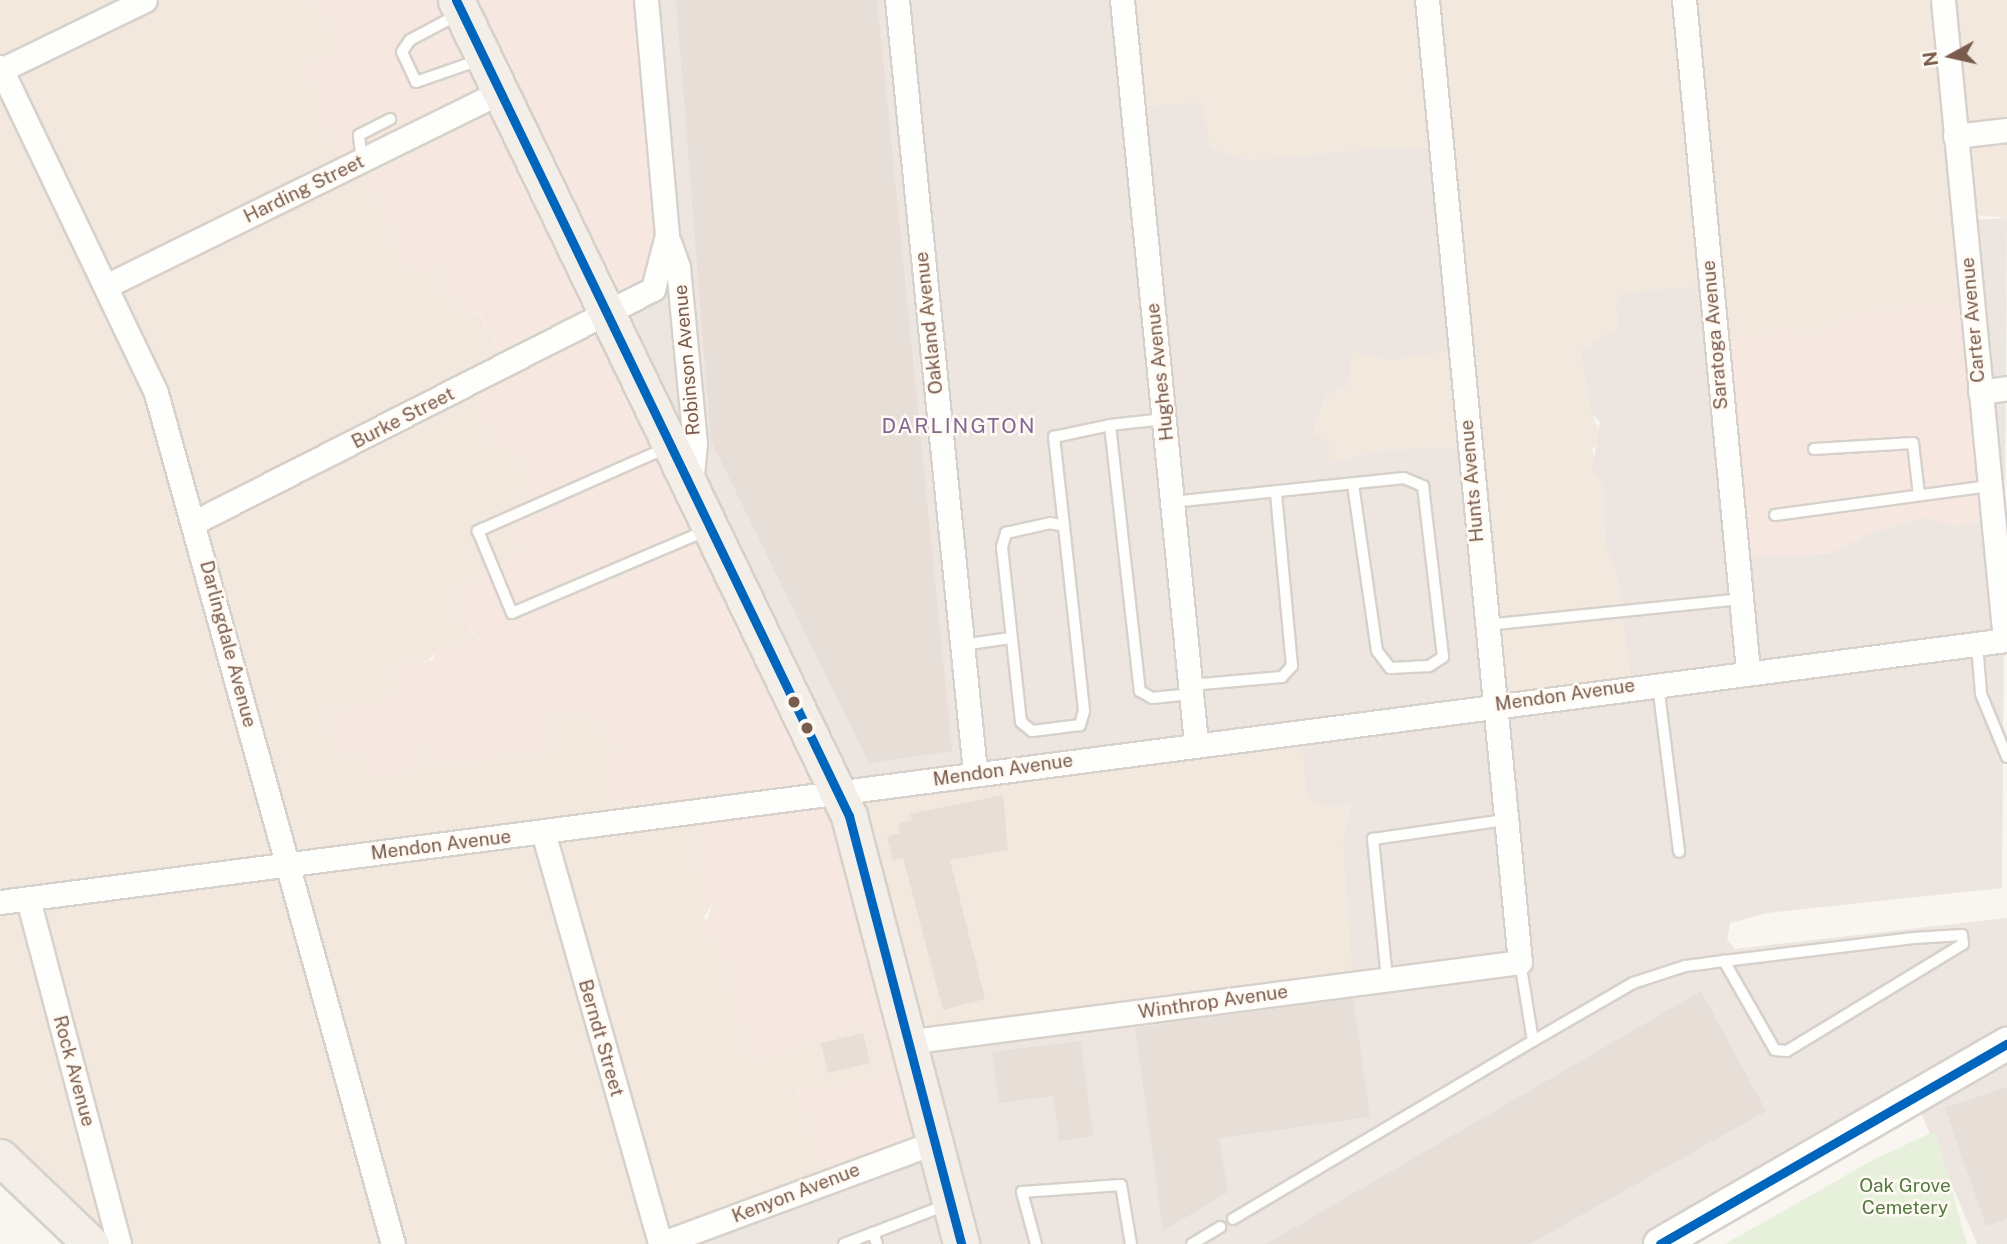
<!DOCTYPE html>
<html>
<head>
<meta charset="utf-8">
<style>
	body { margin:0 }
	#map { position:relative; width:2007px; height:1244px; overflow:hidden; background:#f9f5f0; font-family:"Public Sans",sans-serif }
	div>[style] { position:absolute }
	.residential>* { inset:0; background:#f2e8de }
	.commercial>* { inset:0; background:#f6e8e1 }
	.industrial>* { inset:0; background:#ede5e0 }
	.green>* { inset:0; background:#e7f0db }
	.building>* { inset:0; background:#e6ded7 }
	.roads { filter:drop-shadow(2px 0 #d7d1cb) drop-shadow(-2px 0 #d7d1cb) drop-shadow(0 2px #d7d1cb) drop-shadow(0 -2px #d7d1cb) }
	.lane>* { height:10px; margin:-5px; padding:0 5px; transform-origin:5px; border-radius:5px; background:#fefefd }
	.street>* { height:23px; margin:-11.5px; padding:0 11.5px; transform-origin:11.5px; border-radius:11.5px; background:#fefefd }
	.secondary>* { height:32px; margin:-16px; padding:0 16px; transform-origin:16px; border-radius:16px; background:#fefefd }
	.primary>* { height:35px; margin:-17.5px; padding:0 17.5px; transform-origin:17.5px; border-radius:17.5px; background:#f3eee8 }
	.bus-1>* { height:9px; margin:-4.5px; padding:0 4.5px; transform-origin:4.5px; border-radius:4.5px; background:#0065bd }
	.dots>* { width:19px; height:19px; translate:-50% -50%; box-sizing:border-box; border:4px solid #fffaf3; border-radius:50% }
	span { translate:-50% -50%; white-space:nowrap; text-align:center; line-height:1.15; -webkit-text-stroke:5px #fffaf3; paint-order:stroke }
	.street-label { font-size:19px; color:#7a5c4d }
	.park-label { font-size:19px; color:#537a41 }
	.neighbourhood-label { font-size:21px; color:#846695; letter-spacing:2px }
	.north { position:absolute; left:1916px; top:21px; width:70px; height:70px; -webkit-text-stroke:5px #fffaf3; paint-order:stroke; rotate:262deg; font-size:19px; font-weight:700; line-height:28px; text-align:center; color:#7a5c4d }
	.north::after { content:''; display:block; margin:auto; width:24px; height:32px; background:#7a5c4d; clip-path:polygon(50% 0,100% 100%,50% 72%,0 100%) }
</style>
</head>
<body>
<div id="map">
	<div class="residential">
		<i style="clip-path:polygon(0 0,312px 0,330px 13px,343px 63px,323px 87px,324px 118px,362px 163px,427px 271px,445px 260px,441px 291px,480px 316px,503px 360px,515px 449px,535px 479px,512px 508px,522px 553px,460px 588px,458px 613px,479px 641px,437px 651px,386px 704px,334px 711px,364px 749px,409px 772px,412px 741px,493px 746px,549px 736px,537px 712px,557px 717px,589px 709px,691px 813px,712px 904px,704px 917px,723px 941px,753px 1060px,866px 1024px,889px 1073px,832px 1089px,797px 1090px,830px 1172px,661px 1244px,99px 1244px,0 1152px)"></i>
		<i style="clip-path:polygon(1125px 0,2007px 0,2007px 218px,1977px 215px,1978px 310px,1855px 316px,1808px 343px,1722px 343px,1625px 292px,1616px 300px,1617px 328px,1591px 412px,1602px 437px,1592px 450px,1603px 483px,1605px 547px,1617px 573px,1631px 683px,1498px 701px,1471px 447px,1388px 449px,1327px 463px,1313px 433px,1326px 396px,1348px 385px,1353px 351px,1389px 360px,1392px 147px,1250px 160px,1211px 148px,1136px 107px)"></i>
		<i style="clip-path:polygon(1298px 729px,1350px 803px,1343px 840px,1354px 983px,917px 1036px,846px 790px)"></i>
	</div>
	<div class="commercial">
		<i style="clip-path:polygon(312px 0,655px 0,836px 770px,935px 1135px,829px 1172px,797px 1089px,832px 1089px,888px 1073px,866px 1024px,753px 1060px,723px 941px,704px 930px,712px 904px,691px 813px,617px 821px,611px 761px,619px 745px,590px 709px,557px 717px,537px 712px,549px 736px,544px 751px,504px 754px,493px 747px,489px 758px,431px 764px,422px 742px,412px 741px,409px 772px,372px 775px,364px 750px,347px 756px,336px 744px,333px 711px,386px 704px,402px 688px,396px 672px,405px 664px,433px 660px,436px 651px,479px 640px,458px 613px,460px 588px,522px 553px,512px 508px,535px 479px,515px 449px,496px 444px,471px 387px,503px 360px,481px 316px,441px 291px,445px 260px,427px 271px,411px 268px,362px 163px,346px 162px,324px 118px,323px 87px,311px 83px,310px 64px,330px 56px,343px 62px,330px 14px)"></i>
		<i style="clip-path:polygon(1937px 304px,1978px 310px,1999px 518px,1954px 527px,1928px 517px,1869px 533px,1829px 554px,1748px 555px,1722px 343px,1788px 330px,1808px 343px,1855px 316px)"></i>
	</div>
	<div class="industrial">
		<i style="clip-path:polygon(655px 0,1125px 0,1136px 107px,1200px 103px,1211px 148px,1250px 160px,1392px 147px,1441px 150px,1464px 348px,1389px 360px,1353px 352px,1348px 385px,1326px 396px,1313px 432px,1329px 442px,1328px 463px,1388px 449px,1471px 447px,1498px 700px,1631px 683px,1617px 573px,1605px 547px,1603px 484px,1592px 472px,1600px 422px,1591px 413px,1581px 352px,1617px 328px,1616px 300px,1625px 292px,1715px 286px,1748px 555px,1829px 554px,1869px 533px,1928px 517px,1954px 527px,1999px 518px,1973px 220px,2007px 218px,2002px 888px,1767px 913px,1730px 923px,1727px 940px,1735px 949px,2007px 918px,2007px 1244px,1977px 1244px,1916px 1101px,1659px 1244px,661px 1244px,935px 1135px,918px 1051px,1353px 983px,1343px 840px,1350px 804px,1328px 807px,1307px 798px,1301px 731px,846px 790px,621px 312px,663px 280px)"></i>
	</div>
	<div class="green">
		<i style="clip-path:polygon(1935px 1131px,1967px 1244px,1725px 1244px,1873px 1160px)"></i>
	</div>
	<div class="building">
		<i style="clip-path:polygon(676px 0,877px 0,952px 751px,869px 763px,711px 441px)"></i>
		<i style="clip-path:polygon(1003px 795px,1008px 850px,950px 860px,985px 999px,943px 1010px,903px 858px,893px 860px,887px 837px,900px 833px,898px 824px,912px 820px,910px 814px)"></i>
		<i style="clip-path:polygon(1701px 991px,1766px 1111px,1530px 1244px,1266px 1244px)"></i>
		<i style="clip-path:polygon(1353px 998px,1370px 1117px,1219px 1138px,1228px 1192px,1163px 1231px,1135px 1028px)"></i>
		<i style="clip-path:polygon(863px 1033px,870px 1063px,828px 1073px,821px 1043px)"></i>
		<i style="clip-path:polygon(1081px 1041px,1093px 1136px,1059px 1141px,1053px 1096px,999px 1103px,992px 1052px)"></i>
		<i style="clip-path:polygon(2007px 1087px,2007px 1219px,1986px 1226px,1945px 1108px)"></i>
	</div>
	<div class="roads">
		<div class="lane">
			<i style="left:459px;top:14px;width:55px;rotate:152deg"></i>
			<i style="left:410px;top:40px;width:14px;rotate:124deg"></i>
			<i style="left:402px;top:52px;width:33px;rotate:65deg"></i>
			<i style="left:416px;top:82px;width:67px;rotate:-19.2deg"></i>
			<i style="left:362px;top:161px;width:26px;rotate:-97deg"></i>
			<i style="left:359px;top:135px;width:35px;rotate:-27deg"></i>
			<i style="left:1110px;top:425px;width:54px;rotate:-6.3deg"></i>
			<i style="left:666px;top:448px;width:206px;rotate:156.2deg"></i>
			<i style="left:478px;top:531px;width:89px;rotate:67.5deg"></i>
			<i style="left:512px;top:613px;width:210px;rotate:-23deg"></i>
			<i style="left:1814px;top:449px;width:99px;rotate:-3.5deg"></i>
			<i style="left:1913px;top:443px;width:52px;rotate:83.4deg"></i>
			<i style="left:1172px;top:502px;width:233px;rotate:-5.9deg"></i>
			<i style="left:1404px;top:478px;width:21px;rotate:23deg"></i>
			<i style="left:1423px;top:486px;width:172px;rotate:83.3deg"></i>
			<i style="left:1443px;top:657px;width:17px;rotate:147deg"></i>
			<i style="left:1429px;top:666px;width:39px;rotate:177deg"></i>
			<i style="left:1390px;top:668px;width:21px;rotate:-127deg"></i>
			<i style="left:1377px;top:651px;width:169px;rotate:-98.2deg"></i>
			<i style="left:1775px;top:515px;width:216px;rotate:-7.7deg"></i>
			<i style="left:1050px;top:523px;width:14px;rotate:12deg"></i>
			<i style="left:1064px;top:526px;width:186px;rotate:83.8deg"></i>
			<i style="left:1084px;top:711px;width:15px;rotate:106deg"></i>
			<i style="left:1080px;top:725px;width:48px;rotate:172.9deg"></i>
			<i style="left:1032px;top:731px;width:14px;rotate:-141deg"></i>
			<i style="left:1021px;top:722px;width:176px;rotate:-96.2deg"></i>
			<i style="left:1002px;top:547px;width:15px;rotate:-74deg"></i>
			<i style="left:1006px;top:533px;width:45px;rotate:-12.8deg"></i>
			<i style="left:1064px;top:526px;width:90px;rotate:-96.4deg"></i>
			<i style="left:1054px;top:437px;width:57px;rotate:-12.1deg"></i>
			<i style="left:1110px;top:425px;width:268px;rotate:83.6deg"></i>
			<i style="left:1140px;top:691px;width:14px;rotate:30deg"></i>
			<i style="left:1152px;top:698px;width:39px;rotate:-6deg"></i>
			<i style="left:1486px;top:625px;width:256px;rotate:-5.8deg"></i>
			<i style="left:1977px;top:644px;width:50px;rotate:85.4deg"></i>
			<i style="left:1981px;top:694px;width:68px;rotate:67.6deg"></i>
			<i style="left:962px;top:645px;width:49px;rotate:-8.3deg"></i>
			<i style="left:1190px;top:685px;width:92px;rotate:-5deg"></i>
			<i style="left:1282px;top:677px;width:15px;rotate:-48deg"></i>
			<i style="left:1292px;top:666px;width:175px;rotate:-95.3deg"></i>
			<i style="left:1658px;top:685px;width:168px;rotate:82.8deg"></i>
			<i style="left:1387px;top:979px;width:141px;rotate:-95.7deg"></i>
			<i style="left:1373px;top:839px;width:133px;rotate:-8.2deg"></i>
			<i style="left:1533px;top:1041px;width:116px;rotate:-30.1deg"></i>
			<i style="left:1633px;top:983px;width:55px;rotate:-18.1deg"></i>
			<i style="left:1685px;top:966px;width:23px;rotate:-7deg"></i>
			<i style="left:1708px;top:963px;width:16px;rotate:-7deg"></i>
			<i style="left:1724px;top:961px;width:191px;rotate:-6.9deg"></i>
			<i style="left:1914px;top:938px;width:48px;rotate:-3.6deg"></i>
			<i style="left:1962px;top:935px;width:9px;rotate:84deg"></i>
			<i style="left:1963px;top:944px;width:206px;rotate:148.7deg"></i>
			<i style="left:1787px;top:1051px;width:12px;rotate:-175deg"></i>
			<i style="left:1775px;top:1050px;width:103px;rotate:-119.8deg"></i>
			<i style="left:1233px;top:1219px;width:349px;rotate:-30.7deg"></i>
			<i style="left:1533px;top:1041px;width:80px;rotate:-99.3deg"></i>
			<i style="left:844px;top:1244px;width:31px;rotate:-21deg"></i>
			<i style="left:877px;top:1244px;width:12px;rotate:-110deg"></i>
			<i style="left:873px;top:1233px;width:78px;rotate:-21deg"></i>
			<i style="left:1036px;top:1244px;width:54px;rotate:-105.1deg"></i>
			<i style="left:1022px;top:1192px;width:99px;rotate:-4deg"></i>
			<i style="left:1121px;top:1185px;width:60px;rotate:80.4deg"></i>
			<i style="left:1192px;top:1244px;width:33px;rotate:-31deg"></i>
		</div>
		<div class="street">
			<i style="left:897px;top:0;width:776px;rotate:84.23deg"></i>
			<i style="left:1122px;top:0;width:747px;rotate:84.31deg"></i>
			<i style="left:1684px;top:0;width:674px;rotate:84.55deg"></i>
			<i style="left:1943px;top:0;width:643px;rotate:84.47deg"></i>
			<i style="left:0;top:67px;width:361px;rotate:64.4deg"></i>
			<i style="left:156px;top:393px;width:883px;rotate:74.44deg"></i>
			<i style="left:1px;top:70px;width:160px;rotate:-25.9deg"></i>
			<i style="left:1955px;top:136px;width:52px;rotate:-6.6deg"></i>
			<i style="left:669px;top:242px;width:27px;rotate:70deg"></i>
			<i style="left:678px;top:267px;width:177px;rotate:84.5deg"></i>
			<i style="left:695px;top:443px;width:42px;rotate:95.4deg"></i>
			<i style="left:106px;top:286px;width:440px;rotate:-26.2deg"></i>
			<i style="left:1980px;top:392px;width:27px;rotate:-8deg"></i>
			<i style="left:195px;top:522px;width:514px;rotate:-26.96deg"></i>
			<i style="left:653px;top:289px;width:56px;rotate:-75.5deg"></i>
			<i style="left:667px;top:235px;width:236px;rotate:-95.1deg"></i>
			<i style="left:543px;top:832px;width:428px;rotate:74.1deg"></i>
			<i style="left:28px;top:899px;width:357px;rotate:75.2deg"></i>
			<i style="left:0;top:902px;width:2024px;rotate:-7.44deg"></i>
			<i style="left:906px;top:1042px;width:619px;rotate:-7.42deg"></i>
			<i style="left:1520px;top:962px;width:966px;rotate:-95.52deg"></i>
			<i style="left:660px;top:1244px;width:291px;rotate:-20.3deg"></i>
		</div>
		<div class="secondary">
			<i style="left:1660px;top:1244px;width:401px;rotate:-30deg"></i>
		</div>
		<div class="primary">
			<i style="left:456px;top:0;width:906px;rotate:64.28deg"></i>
			<i style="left:849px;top:816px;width:442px;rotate:75.3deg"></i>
			<i style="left:0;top:1157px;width:126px;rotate:43.7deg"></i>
		</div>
	</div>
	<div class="bus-1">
		<i style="left:456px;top:0;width:906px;rotate:64.28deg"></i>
		<i style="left:849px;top:816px;width:442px;rotate:75.3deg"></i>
		<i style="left:1660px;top:1244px;width:401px;rotate:-30deg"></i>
	</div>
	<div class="dots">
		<i style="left:794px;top:702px;background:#7a5c4d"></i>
		<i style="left:807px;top:728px;background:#7a5c4d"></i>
	</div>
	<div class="street-label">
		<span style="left:304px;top:189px;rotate:-26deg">Harding Street</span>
		<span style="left:1973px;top:320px;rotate:-95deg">Carter Avenue</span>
		<span style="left:929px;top:323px;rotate:-96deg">Oakland Avenue</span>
		<span style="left:1715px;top:335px;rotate:-95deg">Saratoga Avenue</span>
		<span style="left:687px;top:360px;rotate:-95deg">Robinson Avenue</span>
		<span style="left:1160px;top:372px;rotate:-96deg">Hughes Avenue</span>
		<span style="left:403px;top:418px;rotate:-27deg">Burke Street</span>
		<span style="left:1472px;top:481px;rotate:-95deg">Hunts Avenue</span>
		<span style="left:228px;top:644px;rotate:75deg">Darlingdale Avenue</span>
		<span style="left:1565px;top:695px;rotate:-8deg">Mendon Avenue</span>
		<span style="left:1003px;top:770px;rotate:-8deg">Mendon Avenue</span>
		<span style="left:441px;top:845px;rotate:-7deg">Mendon Avenue</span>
		<span style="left:1213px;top:1002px;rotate:-8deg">Winthrop Avenue</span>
		<span style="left:601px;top:1038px;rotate:74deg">Berndt Street</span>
		<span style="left:74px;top:1071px;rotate:75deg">Rock Avenue</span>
		<span style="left:796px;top:1193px;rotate:-21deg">Kenyon Avenue</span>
	</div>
	<div class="park-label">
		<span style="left:1905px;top:1197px">Oak Grove<br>Cemetery</span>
	</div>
	<div class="neighbourhood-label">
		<span style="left:959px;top:426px">DARLINGTON</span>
	</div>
	<div class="north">N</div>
</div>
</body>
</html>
